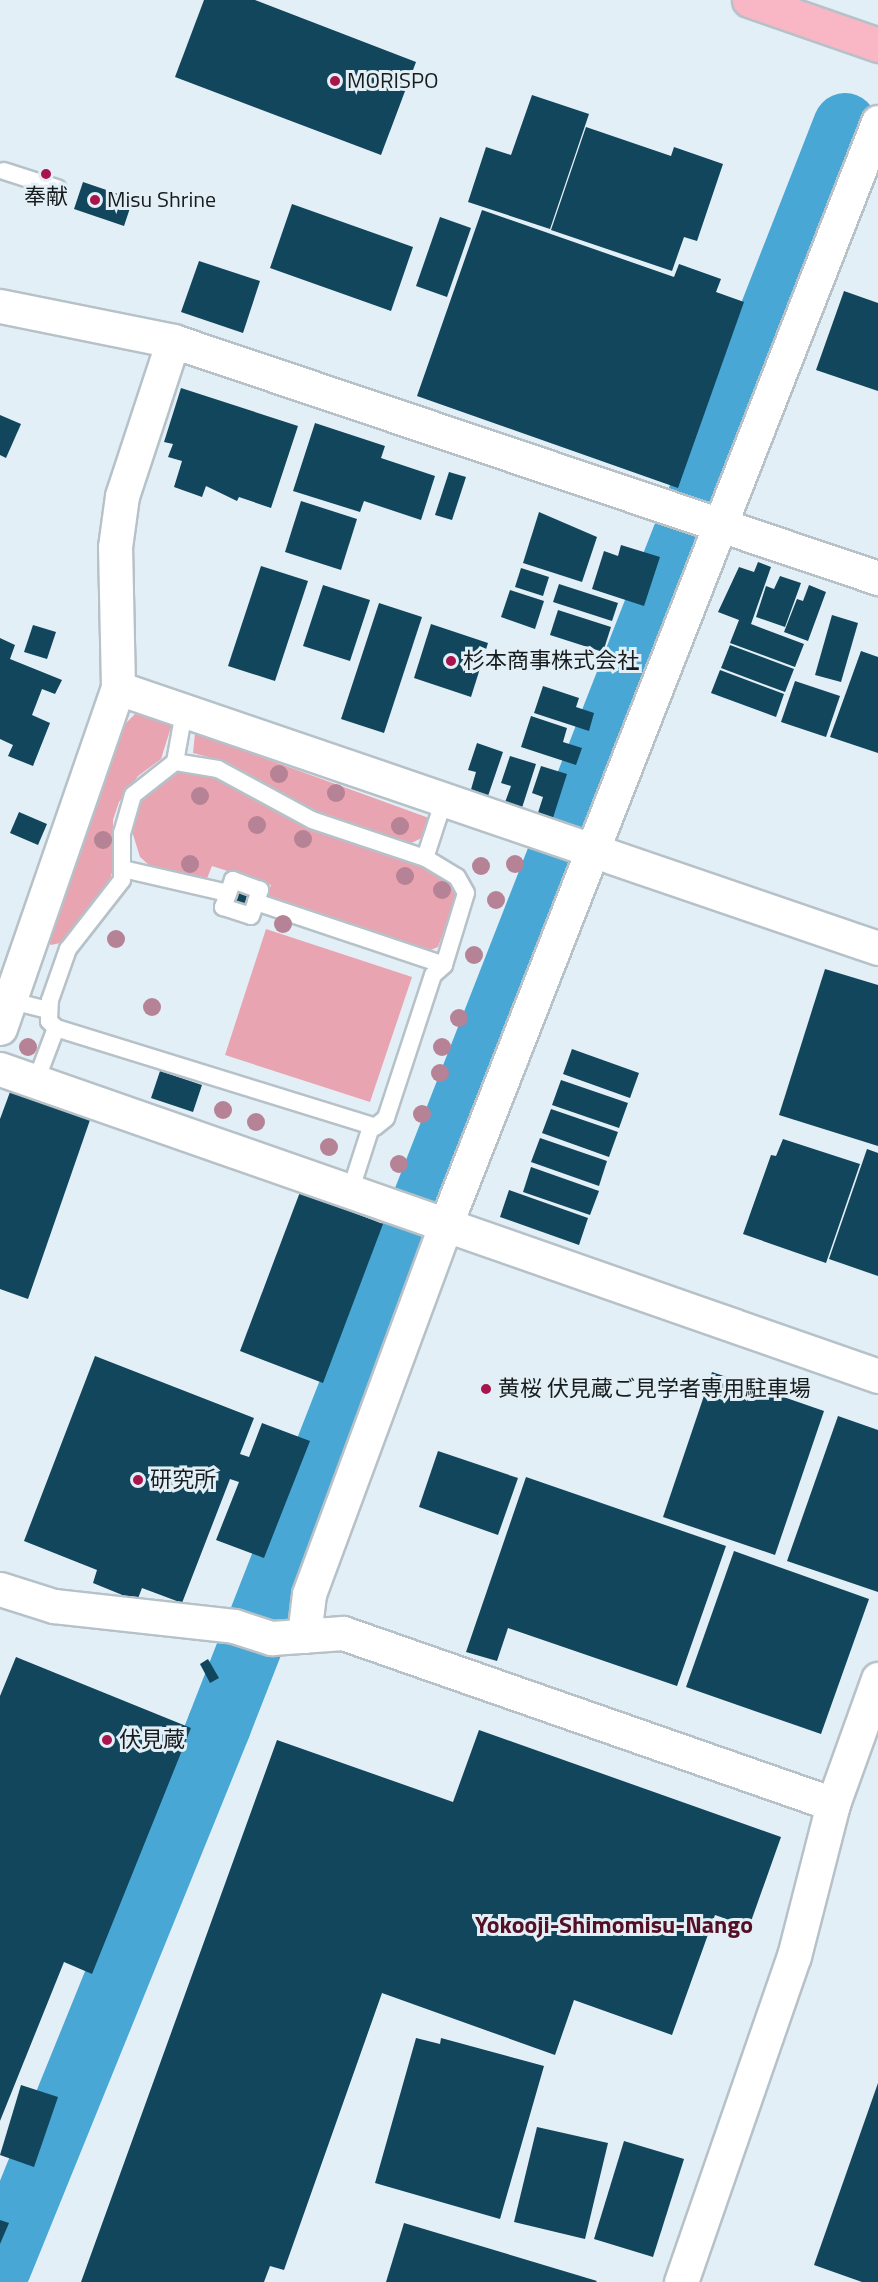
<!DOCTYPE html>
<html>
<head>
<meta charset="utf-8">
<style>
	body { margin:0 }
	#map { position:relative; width:878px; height:2282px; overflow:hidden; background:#e3eff6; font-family:"Titillium Web","Noto Sans JP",sans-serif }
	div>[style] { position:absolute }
	.green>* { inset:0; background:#e8a4b1 }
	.river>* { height:64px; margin:-32px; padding:0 32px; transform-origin:32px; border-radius:32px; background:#48a7d4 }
	.building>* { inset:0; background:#11465d }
	.roads { filter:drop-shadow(2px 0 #b6c1c8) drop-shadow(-2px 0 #b6c1c8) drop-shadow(0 2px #b6c1c8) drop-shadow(0 -2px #b6c1c8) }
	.lane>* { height:16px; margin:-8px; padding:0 8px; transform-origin:8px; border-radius:8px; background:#fff }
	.street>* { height:33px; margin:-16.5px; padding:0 16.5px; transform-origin:16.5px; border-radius:16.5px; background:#fff }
	.primary>* { height:33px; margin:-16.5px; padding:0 16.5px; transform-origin:16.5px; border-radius:16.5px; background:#f9b6c5 }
	.trees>* { width:18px; height:18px; margin:-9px; border-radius:50%; background:#b68296 }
	.dots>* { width:16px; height:16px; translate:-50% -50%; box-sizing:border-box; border:3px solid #e3eff6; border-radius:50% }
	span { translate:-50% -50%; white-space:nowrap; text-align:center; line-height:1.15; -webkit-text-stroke:6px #e3eff6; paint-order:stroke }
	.poi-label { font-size:22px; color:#171c1e }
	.left { translate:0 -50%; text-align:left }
	.neighbourhood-label { font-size:24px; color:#540f25; font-weight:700 }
</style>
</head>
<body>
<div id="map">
	<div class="green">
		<i style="clip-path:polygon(137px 712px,172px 724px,161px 759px,138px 776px,119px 802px,113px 820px,113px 869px,106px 894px,85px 912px,65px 942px,51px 945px,48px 942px,125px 724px)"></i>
		<i style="clip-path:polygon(195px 733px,429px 818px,424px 837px,409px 844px,299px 805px,227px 762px,193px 753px)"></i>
		<i style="clip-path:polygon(201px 767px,289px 819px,446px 873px,458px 893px,438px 947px,428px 951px,267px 896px,271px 885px,212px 866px,206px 881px,149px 865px,140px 857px,131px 828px,142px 797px,174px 773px)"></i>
		<i style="clip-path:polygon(266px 929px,412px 977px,370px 1102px,225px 1055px)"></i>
	</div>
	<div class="river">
		<i style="left:0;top:2266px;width:583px;rotate:-67.92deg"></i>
		<i style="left:219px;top:1726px;width:1719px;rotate:-68.64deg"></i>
	</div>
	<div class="building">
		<i style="clip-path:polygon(204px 0,255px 0,416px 62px,381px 155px,175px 77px)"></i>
		<i style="clip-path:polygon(532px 95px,589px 114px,550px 229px,468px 202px,486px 147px,511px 155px)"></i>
		<i style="clip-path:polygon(586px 127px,671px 156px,674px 147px,723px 164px,697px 241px,684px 237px,672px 271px,551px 230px)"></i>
		<i style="clip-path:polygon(83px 182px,133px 199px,124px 226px,74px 209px)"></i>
		<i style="clip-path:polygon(292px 204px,413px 247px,391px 311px,270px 268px)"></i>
		<i style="clip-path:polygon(482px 210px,674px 277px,679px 264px,721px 279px,716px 292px,744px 302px,678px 488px,417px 396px)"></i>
		<i style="clip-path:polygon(440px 217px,471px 228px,447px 297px,416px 286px)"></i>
		<i style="clip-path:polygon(199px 261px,260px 281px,243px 333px,181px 312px)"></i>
		<i style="clip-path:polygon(844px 291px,878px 303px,878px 391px,816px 370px)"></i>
		<i style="clip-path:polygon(181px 388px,298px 426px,271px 508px,239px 497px,237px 501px,206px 486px,202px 497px,174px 487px,182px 461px,168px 457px,173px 444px,164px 442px)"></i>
		<i style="clip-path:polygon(0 415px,21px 424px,6px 458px,0 455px)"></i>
		<i style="clip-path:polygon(315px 423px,385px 446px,381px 458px,435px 476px,421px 520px,364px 501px,360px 512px,293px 491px)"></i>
		<i style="clip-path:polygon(449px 472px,466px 477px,452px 520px,435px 515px)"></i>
		<i style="clip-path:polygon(301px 501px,357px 519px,341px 570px,285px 552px)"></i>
		<i style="clip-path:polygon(539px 512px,597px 537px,582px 582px,523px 563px)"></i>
		<i style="clip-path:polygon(621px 545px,660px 557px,644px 606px,592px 589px,604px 551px,618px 556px)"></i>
		<i style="clip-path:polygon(758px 562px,771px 567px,751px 624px,804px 644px,795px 667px,730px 643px,739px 620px,718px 612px,739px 567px,754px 572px)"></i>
		<i style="clip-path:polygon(261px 566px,308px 581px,275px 681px,228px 666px)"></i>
		<i style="clip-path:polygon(521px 568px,549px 577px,543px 596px,515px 587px)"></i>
		<i style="clip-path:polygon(780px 576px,801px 583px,785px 627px,756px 617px,766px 586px,774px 589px)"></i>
		<i style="clip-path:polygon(559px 584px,618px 603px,612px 621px,553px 602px)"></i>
		<i style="clip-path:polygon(323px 585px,370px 600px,350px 661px,303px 646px)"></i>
		<i style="clip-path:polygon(809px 585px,826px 592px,808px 641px,784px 632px,797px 599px,803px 601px)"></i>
		<i style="clip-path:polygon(510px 590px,544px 601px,535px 629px,501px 617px)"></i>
		<i style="clip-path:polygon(379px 603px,422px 617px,384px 733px,341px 719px)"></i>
		<i style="clip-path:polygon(558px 610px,611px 627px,603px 652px,550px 635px)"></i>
		<i style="clip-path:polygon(832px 615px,858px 623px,841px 682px,815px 675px)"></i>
		<i style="clip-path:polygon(431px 624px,488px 643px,471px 697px,414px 678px)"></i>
		<i style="clip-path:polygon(33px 625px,56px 632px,47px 659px,24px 652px)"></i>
		<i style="clip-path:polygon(0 638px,15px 645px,10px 659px,62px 680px,55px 694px,42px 689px,32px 715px,50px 723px,33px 766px,8px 756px,13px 745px,0 739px)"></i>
		<i style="clip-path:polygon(730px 645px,794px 669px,785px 692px,721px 668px)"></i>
		<i style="clip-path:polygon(861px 651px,878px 657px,878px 753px,830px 737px)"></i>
		<i style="clip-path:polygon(720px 670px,784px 694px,776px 717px,711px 693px)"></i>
		<i style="clip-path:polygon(795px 681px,840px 696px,826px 737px,781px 722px)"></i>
		<i style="clip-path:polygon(543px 686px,579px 698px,576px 707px,594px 713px,589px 731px,534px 713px)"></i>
		<i style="clip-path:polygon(531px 716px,567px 728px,563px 742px,582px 748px,576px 765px,521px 747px)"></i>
		<i style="clip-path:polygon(477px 743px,503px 752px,487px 799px,470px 793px,476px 772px,468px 770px)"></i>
		<i style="clip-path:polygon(510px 756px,536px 764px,521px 811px,504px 805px,511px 786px,501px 783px)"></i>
		<i style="clip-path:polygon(541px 766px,567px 774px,551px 824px,536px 819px,543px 797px,532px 793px)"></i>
		<i style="clip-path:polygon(19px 812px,47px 824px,38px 845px,10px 833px)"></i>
		<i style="clip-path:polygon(235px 886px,253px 891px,247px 908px,230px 903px)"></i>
		<i style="clip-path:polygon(825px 969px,878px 985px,878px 1146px,779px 1115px)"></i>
		<i style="clip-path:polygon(572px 1049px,639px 1073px,630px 1098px,563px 1074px)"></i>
		<i style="clip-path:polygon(160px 1071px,202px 1085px,193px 1112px,151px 1098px)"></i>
		<i style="clip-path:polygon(561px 1080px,628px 1103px,619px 1128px,552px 1105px)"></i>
		<i style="clip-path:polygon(10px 1092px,90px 1120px,28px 1299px,0 1289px,0 1119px)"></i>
		<i style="clip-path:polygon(551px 1109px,618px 1132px,609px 1157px,542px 1133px)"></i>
		<i style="clip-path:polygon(540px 1138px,607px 1161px,599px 1186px,531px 1162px)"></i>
		<i style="clip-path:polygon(783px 1139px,860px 1164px,826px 1263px,743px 1234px,771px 1155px,776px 1156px)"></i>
		<i style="clip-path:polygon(867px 1149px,878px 1153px,878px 1276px,829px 1259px)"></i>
		<i style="clip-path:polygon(531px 1167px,599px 1191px,590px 1215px,523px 1192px)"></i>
		<i style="clip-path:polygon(509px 1190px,588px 1218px,579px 1245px,500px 1217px)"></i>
		<i style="clip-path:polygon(300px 1192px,383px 1224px,323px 1383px,240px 1351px)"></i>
		<i style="clip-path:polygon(95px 1356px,254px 1418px,240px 1454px,249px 1457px,262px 1423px,310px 1441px,264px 1558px,216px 1540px,239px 1482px,230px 1479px,182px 1603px,142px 1588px,137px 1601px,93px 1583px,97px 1570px,24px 1541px)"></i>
		<i style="clip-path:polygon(712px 1372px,824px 1411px,775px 1555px,663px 1517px)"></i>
		<i style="clip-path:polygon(838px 1416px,878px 1430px,878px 1592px,787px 1561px)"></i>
		<i style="clip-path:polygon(438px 1451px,518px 1478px,498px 1535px,419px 1507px)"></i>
		<i style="clip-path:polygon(526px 1477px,726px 1546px,677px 1686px,508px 1628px,497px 1661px,466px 1652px)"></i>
		<i style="clip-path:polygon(734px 1551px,869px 1599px,821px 1734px,686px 1687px)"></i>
		<i style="clip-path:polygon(16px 1657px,191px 1728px,92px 1974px,64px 1962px,0 2121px,0 1696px)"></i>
		<i style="clip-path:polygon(208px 1659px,219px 1678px,210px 1683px,200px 1664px)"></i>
		<i style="clip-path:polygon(479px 1730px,781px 1837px,749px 1927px,715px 1915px,672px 2035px,574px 2000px,555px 2055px,382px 1993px,284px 2270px,270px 2266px,264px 2282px,81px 2282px,277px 1740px,453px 1802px)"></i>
		<i style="clip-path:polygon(416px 2038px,440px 2044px,441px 2038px,544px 2066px,500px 2219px,375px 2183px)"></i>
		<i style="clip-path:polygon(878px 2083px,878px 2282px,862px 2282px,814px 2265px)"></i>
		<i style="clip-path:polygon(21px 2085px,58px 2097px,34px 2167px,0 2155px)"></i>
		<i style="clip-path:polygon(537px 2127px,608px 2143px,585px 2239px,514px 2222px)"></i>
		<i style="clip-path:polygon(624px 2141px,684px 2159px,653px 2257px,594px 2239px)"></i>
		<i style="clip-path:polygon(0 2220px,9px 2223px,0 2244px)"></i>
		<i style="clip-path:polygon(404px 2223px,597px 2281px,596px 2282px,386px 2282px)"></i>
	</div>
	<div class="roads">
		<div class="lane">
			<i style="left:4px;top:171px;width:56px;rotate:17.8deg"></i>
			<i style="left:175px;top:762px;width:53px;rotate:141.8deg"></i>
			<i style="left:133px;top:795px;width:40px;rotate:106deg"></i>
			<i style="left:122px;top:833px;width:47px;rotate:90deg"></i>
			<i style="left:122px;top:880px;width:88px;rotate:128deg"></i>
			<i style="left:68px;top:949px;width:54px;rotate:109.4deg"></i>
			<i style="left:50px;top:1000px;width:21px;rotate:93deg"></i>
			<i style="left:49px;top:1021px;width:10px;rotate:45deg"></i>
			<i style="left:56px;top:1028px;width:334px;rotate:17.2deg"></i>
			<i style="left:375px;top:1127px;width:14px;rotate:-39deg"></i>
			<i style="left:386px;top:1118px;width:151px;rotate:-71.8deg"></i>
			<i style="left:433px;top:975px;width:15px;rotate:-42deg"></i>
			<i style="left:444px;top:965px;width:75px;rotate:-73deg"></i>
			<i style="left:466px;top:893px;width:18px;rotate:-119deg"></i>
			<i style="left:457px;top:877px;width:37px;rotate:-149deg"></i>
			<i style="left:425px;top:858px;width:119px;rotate:-161.4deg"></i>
			<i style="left:312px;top:820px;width:107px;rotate:-151.5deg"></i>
			<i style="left:218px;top:769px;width:44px;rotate:-170.8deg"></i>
			<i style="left:175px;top:762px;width:51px;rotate:-79.8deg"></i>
			<i style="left:425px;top:858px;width:61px;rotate:-71.9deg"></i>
			<i style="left:123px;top:869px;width:108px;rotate:12.9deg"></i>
			<i style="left:256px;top:902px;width:13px;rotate:-72deg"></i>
			<i style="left:260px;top:890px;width:29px;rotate:-160deg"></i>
			<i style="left:233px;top:880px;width:29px;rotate:110deg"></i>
			<i style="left:223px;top:907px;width:29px;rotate:18deg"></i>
			<i style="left:251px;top:916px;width:15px;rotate:-70deg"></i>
			<i style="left:256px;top:902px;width:198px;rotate:18.5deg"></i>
			<i style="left:8px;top:1000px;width:41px;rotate:14deg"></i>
			<i style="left:36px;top:1081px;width:57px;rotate:-69.3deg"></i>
			<i style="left:350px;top:1192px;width:68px;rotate:-72.1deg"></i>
		</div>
		<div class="street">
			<i style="left:0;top:306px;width:177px;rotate:11.4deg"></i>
			<i style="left:173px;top:341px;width:744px;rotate:18.58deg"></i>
			<i style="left:118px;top:688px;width:803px;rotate:18.89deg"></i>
			<i style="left:0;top:1028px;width:360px;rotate:-70.9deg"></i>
			<i style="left:118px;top:688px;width:141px;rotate:-91.2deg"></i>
			<i style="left:115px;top:547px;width:51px;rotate:-82.2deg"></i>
			<i style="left:122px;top:496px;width:163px;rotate:-71.8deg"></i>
			<i style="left:0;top:1069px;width:930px;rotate:19.27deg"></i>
			<i style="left:0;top:1589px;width:57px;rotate:17.5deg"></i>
			<i style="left:54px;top:1606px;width:181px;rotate:6.3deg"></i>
			<i style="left:234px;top:1626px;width:40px;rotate:18deg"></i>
			<i style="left:272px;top:1638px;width:71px;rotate:-4deg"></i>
			<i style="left:343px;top:1633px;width:519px;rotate:19.24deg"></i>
			<i style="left:304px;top:1636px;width:42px;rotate:-83.2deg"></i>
			<i style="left:309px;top:1594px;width:392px;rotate:-69.7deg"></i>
			<i style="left:445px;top:1226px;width:1186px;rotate:-68.58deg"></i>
			<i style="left:681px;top:2282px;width:345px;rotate:-70.9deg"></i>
			<i style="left:794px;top:1956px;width:157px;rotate:-75.6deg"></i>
			<i style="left:833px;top:1804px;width:133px;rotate:-70.2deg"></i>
		</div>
		<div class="primary">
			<i style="left:749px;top:0;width:137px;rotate:19.2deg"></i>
		</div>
	</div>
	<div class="trees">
		<i style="left:279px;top:774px"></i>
		<i style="left:336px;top:793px"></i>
		<i style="left:200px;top:796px"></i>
		<i style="left:257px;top:825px"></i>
		<i style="left:400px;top:826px"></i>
		<i style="left:303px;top:839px"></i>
		<i style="left:103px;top:840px"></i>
		<i style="left:190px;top:864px"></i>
		<i style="left:515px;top:864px"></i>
		<i style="left:481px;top:866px"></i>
		<i style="left:405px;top:876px"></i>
		<i style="left:442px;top:890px"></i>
		<i style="left:496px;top:900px"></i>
		<i style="left:283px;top:924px"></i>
		<i style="left:116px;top:939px"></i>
		<i style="left:474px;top:955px"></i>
		<i style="left:152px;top:1007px"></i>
		<i style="left:459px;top:1018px"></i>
		<i style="left:28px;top:1047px"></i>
		<i style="left:442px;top:1047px"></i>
		<i style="left:440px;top:1073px"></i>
		<i style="left:223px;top:1110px"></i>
		<i style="left:422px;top:1114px"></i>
		<i style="left:256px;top:1122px"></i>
		<i style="left:329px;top:1147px"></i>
		<i style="left:399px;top:1164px"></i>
	</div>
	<div class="dots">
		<i style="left:335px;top:81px;background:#a8144b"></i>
		<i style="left:46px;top:174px;background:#a8144b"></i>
		<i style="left:95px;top:200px;background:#a8144b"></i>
		<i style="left:451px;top:661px;background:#a8144b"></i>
		<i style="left:486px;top:1389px;background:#a8144b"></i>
		<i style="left:138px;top:1480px;background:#a8144b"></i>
		<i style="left:107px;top:1740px;background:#a8144b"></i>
	</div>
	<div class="poi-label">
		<span class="left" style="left:347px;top:81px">MORISPO</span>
		<span style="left:46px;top:197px">奉献</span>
		<span class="left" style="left:107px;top:200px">Misu Shrine</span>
		<span class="left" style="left:463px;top:661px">杉本商事株式会社</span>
		<span class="left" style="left:498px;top:1389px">黄桜 伏見蔵ご見学者専用駐車場</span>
		<span class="left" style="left:150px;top:1480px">研究所</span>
		<span class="left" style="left:119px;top:1740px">伏見蔵</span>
	</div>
	<div class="neighbourhood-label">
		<span style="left:614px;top:1925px">Yokooji-Shimomisu-Nango</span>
	</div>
</div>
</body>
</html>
